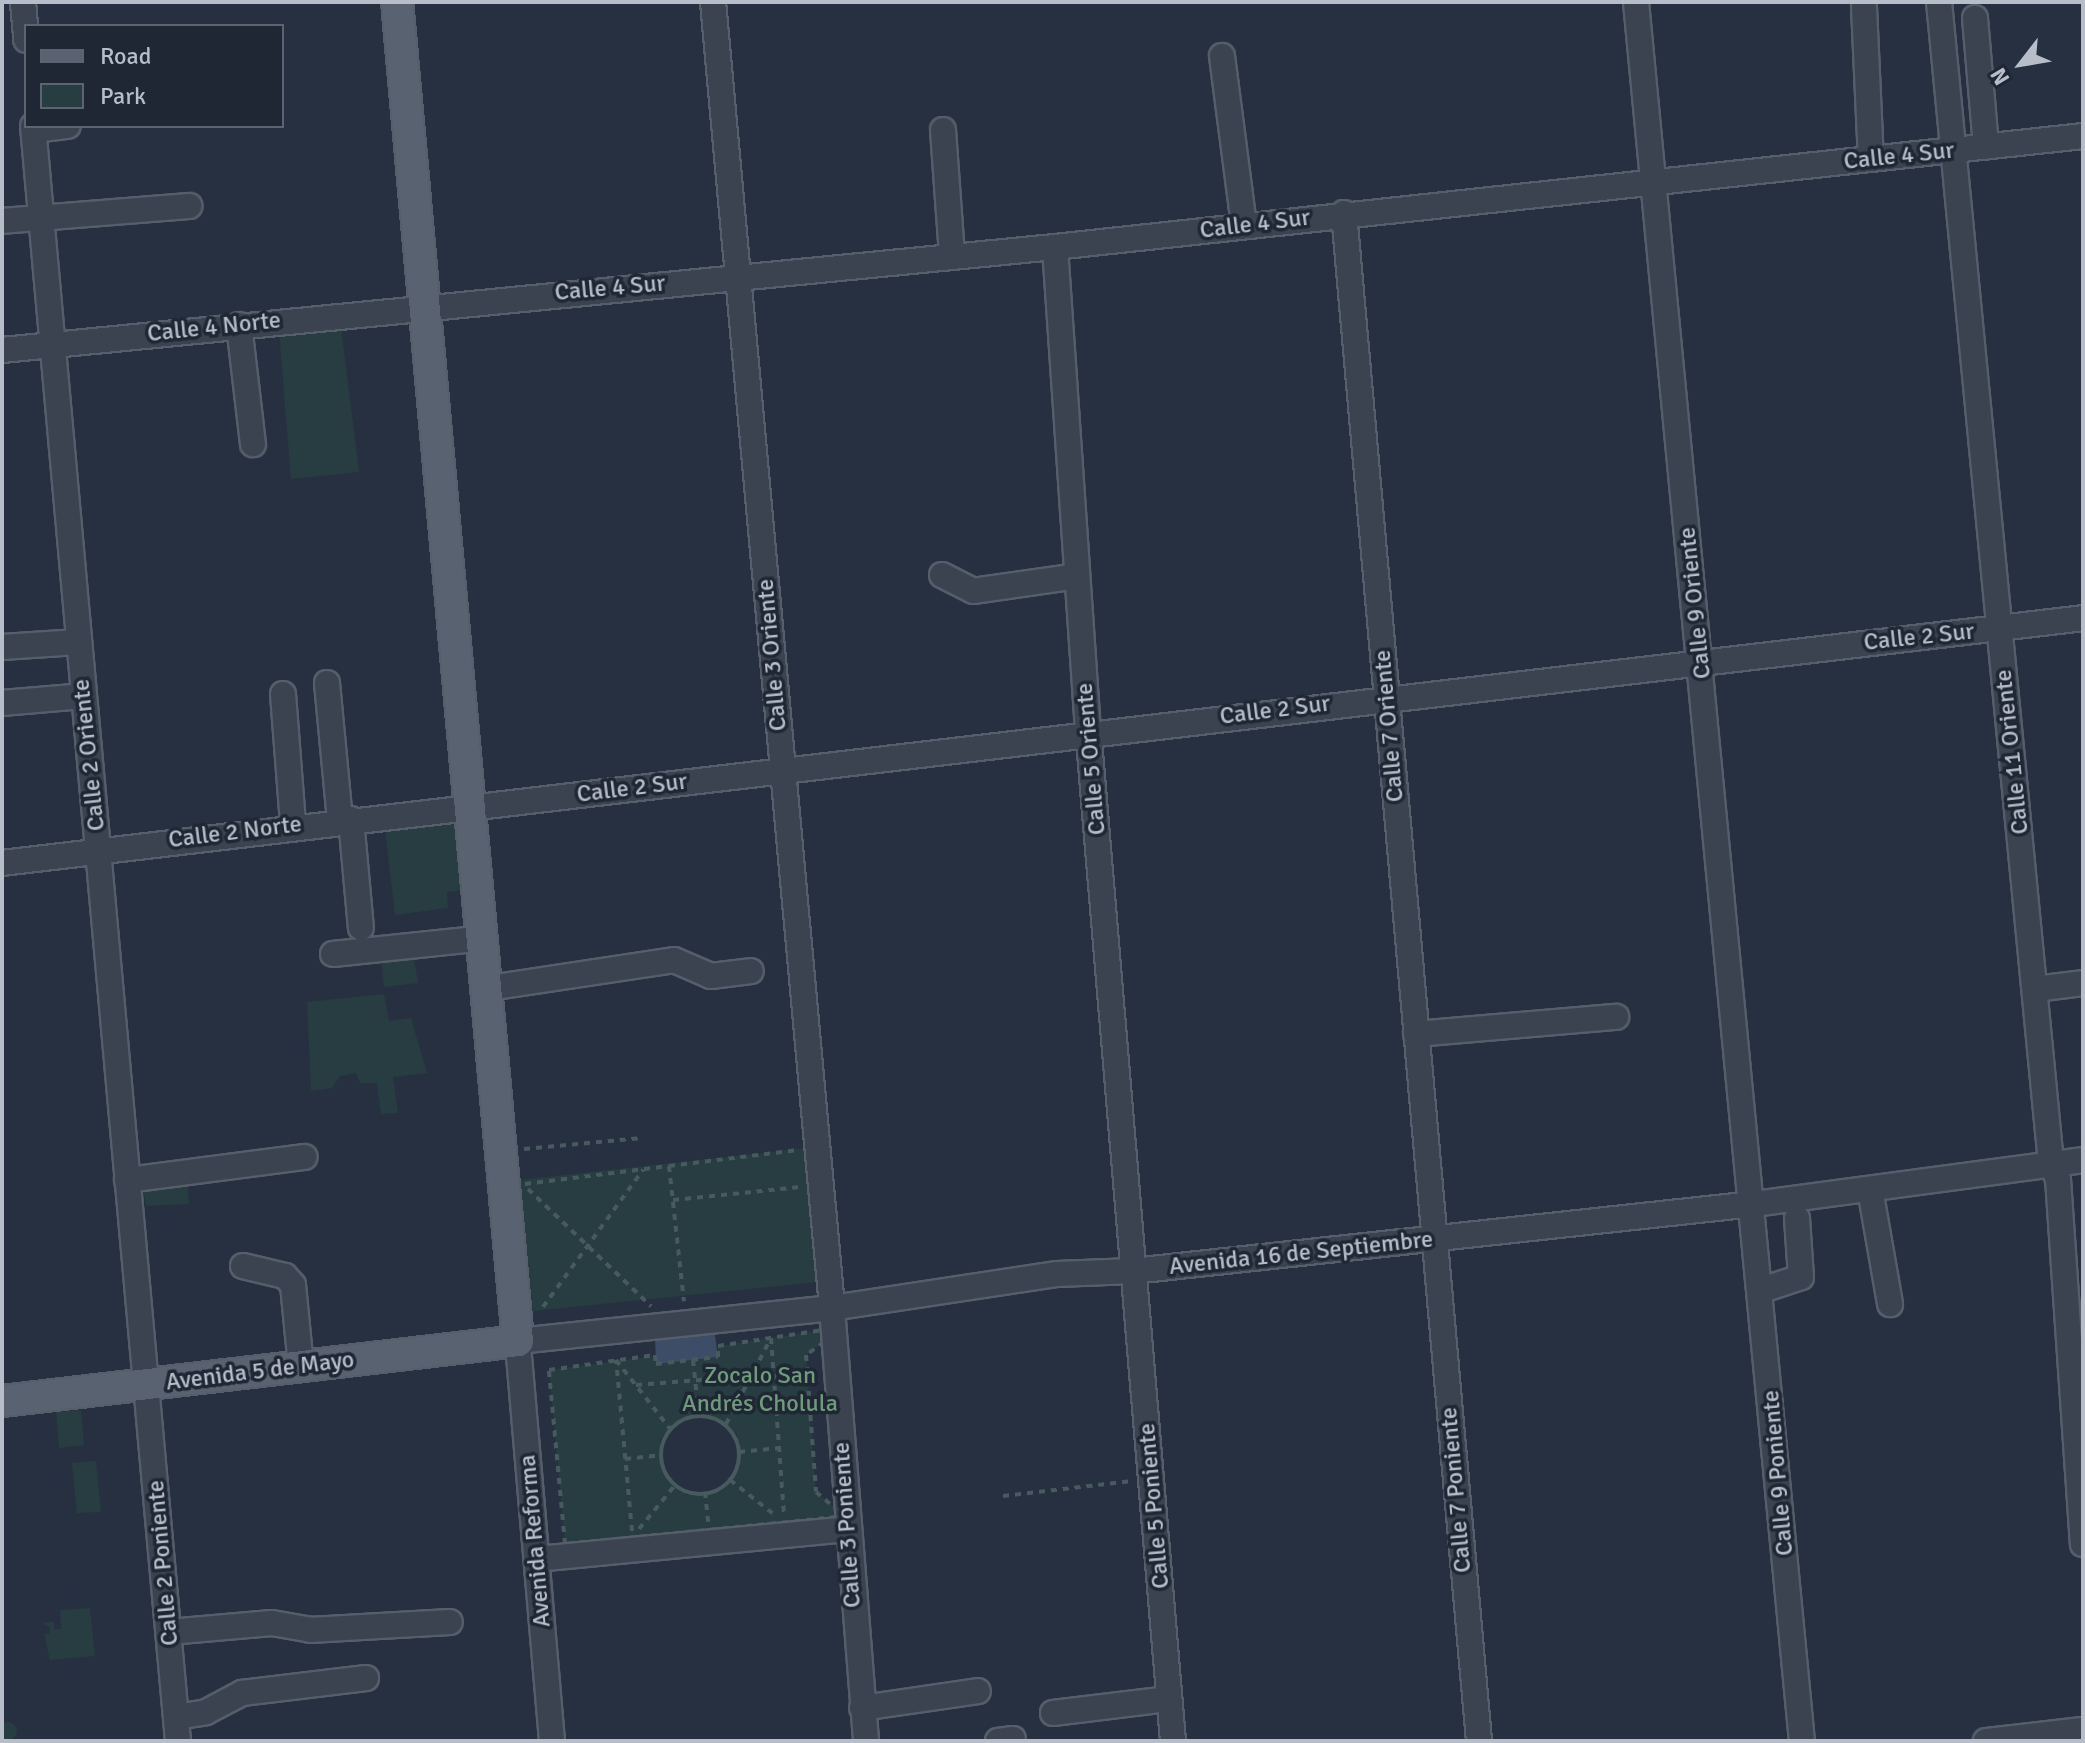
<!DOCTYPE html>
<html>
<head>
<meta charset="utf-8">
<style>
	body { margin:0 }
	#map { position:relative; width:2085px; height:1743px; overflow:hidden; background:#263040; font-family:Signika,sans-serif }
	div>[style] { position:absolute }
	.green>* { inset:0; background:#283d41 }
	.round { border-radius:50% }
	.water>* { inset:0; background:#3d4d68 }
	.path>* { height:4px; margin-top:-2px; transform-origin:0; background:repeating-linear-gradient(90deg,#475a5e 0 6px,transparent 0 12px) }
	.path>.ring { margin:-2px; padding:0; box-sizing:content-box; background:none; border:4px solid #475a5e; border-radius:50% }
	.roads { filter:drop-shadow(2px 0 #555e6a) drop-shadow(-2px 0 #555e6a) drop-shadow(0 2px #555e6a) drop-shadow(0 -2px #555e6a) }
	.minor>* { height:24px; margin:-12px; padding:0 12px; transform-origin:12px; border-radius:12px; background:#3b4350 }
	.major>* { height:30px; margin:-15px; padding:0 15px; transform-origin:15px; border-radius:15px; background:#596270 }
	span { translate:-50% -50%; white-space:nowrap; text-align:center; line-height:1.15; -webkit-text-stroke:7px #1f2735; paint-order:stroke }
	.street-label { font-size:24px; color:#b7beca }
	.park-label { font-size:24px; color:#6f9a7b }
	.frame { position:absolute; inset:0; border:4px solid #b7beca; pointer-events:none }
	.legend { position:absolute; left:24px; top:24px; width:260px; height:104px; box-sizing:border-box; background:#1f2735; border:2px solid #5c6371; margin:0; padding:10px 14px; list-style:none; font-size:24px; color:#b7beca }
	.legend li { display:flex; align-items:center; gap:16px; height:40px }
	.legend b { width:40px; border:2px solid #5c6371 }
	.north { position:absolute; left:1981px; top:24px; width:80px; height:80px; -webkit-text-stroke:6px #1f2735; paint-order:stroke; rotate:239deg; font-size:22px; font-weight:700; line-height:32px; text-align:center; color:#b7beca }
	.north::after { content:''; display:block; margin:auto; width:28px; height:36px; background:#b7beca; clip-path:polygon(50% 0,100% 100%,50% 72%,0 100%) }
</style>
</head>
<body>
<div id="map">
	<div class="green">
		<i style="clip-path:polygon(341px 327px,359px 472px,291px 479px,279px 331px)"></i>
		<i style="clip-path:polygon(458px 822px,464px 890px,447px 892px,448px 908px,395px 915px,385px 829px)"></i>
		<i style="clip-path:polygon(381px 958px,414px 959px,418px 983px,384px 987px)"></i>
		<i style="clip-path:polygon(384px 994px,389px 1021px,411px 1018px,427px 1073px,393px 1077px,398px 1113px,381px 1114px,377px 1083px,360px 1083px,356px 1073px,340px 1076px,332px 1088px,311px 1091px,307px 1002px)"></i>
		<i style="clip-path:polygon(806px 1148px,827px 1281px,533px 1311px,519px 1180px)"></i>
		<i style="clip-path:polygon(186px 1166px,189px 1204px,146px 1206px,141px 1171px)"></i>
		<i style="clip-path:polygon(evenodd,823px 1330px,824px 1342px,806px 1355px,816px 1492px,836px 1509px,836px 1517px,565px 1544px,549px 1370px,655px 1356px,657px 1362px,718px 1357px,718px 1346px,823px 1330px,713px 1416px,737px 1434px,740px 1466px,723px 1490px,687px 1495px,663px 1472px,660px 1439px,683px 1419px,713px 1416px)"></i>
		<i style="clip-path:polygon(81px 1410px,84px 1445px,59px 1448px,56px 1412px)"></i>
		<i style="clip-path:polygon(96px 1461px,101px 1512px,77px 1513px,72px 1463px)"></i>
		<i style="clip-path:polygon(90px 1608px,95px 1656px,50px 1660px,44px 1634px,50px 1633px,50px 1627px,42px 1623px,54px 1622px,54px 1629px,61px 1629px,60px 1610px)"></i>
		<i class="round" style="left:-1px;top:1722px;width:18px;height:18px"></i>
	</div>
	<div class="water">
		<i style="clip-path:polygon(714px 1329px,718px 1357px,656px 1364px,655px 1337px)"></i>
	</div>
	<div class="path">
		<i style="left:524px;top:1149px;width:118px;rotate:-5.4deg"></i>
		<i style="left:669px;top:1166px;width:130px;rotate:-7.1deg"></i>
		<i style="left:525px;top:1184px;width:145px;rotate:-7.1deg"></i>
		<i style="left:669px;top:1166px;width:136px;rotate:83.7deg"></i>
		<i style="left:528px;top:1189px;width:170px;rotate:43.6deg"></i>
		<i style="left:673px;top:1200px;width:130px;rotate:-5.8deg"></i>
		<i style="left:543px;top:1307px;width:170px;rotate:-53.9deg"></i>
		<i style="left:823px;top:1330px;width:12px;rotate:85deg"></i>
		<i style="left:824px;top:1342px;width:22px;rotate:144deg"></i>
		<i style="left:806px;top:1355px;width:137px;rotate:85.8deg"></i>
		<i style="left:816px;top:1492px;width:26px;rotate:40deg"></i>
		<i style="left:836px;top:1509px;width:8px;rotate:90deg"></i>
		<i style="left:836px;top:1517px;width:272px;rotate:174.3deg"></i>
		<i style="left:565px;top:1544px;width:175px;rotate:-95.3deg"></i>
		<i style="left:549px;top:1370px;width:107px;rotate:-8.1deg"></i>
		<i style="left:655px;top:1355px;width:9px;rotate:84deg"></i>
		<i style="left:656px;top:1364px;width:62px;rotate:-6.4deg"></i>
		<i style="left:718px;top:1357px;width:11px;rotate:-90deg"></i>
		<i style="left:718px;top:1346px;width:106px;rotate:-8.7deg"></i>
		<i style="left:771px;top:1338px;width:178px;rotate:85.8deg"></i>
		<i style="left:693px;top:1360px;width:57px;rotate:84deg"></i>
		<i style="left:636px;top:1385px;width:115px;rotate:-4.5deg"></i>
		<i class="ring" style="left:661px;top:1416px;width:74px;height:74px"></i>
		<i style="left:726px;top:1424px;width:95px;rotate:-62.4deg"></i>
		<i style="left:739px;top:1452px;width:40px;rotate:-5.7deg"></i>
		<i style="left:625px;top:1459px;width:36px;rotate:-6deg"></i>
		<i style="left:730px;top:1480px;width:58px;rotate:38deg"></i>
		<i style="left:705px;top:1492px;width:30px;rotate:84deg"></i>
		<i style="left:1003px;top:1496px;width:130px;rotate:-6.6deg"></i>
		<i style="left:639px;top:1529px;width:58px;rotate:-50.6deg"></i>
		<i style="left:632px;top:1531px;width:172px;rotate:-95.3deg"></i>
		<i style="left:616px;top:1360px;width:89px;rotate:51.8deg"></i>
	</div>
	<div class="roads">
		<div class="minor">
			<i style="left:23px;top:2px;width:38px;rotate:85deg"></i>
			<i style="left:713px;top:2px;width:1311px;rotate:84.79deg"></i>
			<i style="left:832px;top:1308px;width:434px;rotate:85.5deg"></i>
			<i style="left:1636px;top:2px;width:1747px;rotate:84.55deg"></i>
			<i style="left:1939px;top:2px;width:1166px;rotate:84.49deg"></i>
			<i style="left:2051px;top:1163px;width:17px;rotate:66deg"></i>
			<i style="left:2058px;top:1179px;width:366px;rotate:86.1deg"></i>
			<i style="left:1864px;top:7px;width:152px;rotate:87.4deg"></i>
			<i style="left:1975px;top:18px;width:129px;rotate:85.1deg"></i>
			<i style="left:1222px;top:56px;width:170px;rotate:82.6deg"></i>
			<i style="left:33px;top:126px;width:1621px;rotate:84.87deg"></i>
			<i style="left:34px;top:130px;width:34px;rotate:-7deg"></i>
			<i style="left:943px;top:130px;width:127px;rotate:85.9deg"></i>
			<i style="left:1344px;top:213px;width:1534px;rotate:84.95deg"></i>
			<i style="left:2px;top:221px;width:188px;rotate:-4.6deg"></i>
			<i style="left:1055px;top:247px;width:483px;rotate:86.1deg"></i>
			<i style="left:1088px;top:729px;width:1016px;rotate:85.2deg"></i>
			<i style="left:239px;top:325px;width:120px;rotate:83.3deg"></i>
			<i style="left:2px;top:350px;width:1058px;rotate:-5.59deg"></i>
			<i style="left:1055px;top:247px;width:1034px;rotate:-6.16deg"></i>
			<i style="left:942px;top:575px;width:35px;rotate:27deg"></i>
			<i style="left:973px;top:591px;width:105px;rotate:-8.2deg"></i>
			<i style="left:2px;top:647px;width:76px;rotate:-3.8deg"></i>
			<i style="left:327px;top:683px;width:138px;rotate:84.6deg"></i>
			<i style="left:283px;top:694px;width:131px;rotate:85.6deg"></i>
			<i style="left:2px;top:703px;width:81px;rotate:-4.9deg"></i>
			<i style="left:351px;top:819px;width:109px;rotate:84.8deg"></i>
			<i style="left:2px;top:863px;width:2095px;rotate:-6.71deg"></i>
			<i style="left:333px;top:954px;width:152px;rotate:-6deg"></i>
			<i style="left:489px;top:988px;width:187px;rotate:-8.6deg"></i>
			<i style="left:674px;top:960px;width:40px;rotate:23.4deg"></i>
			<i style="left:711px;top:976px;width:40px;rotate:-7.1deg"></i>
			<i style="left:2035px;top:989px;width:48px;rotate:-7.1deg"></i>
			<i style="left:1416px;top:1034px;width:201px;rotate:-4.9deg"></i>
			<i style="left:127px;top:1180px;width:179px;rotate:-7.4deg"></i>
			<i style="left:1870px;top:1189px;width:117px;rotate:80.1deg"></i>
			<i style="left:243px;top:1266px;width:43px;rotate:13.4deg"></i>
			<i style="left:285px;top:1276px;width:12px;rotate:48deg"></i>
			<i style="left:293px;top:1285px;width:81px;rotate:84.4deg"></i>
			<i style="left:1762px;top:1290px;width:41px;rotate:-18.4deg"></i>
			<i style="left:1801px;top:1277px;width:59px;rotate:-93.9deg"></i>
			<i style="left:537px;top:1559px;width:310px;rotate:-5.5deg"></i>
			<i style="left:169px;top:1632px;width:103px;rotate:-5deg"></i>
			<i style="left:272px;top:1623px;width:39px;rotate:10deg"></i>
			<i style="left:310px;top:1630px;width:140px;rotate:-3.3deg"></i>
			<i style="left:862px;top:1708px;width:117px;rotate:-8.3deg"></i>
			<i style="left:1053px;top:1713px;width:117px;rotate:-6.9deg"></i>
			<i style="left:176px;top:1717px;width:30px;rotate:-9deg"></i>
			<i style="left:206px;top:1712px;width:41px;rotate:-27.8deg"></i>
			<i style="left:242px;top:1693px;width:125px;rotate:-6.9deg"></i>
			<i style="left:552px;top:1741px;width:401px;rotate:-94.9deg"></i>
			<i style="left:518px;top:1341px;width:316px;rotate:-6deg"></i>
			<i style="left:832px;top:1308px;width:228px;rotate:-8.6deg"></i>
			<i style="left:1057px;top:1274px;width:76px;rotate:-2.3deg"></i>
			<i style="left:1133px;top:1271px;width:625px;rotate:-6.16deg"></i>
			<i style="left:1754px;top:1204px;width:332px;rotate:-7.6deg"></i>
			<i style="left:998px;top:1741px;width:15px;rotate:-8deg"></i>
			<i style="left:1986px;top:1741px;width:98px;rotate:-6.5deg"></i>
		</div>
		<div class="major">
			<i style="left:2px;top:1401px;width:519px;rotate:-6.63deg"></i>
			<i style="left:518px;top:1341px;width:1344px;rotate:-95.16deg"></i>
		</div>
	</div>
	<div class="street-label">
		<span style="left:1899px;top:156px;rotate:-6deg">Calle 4 Sur</span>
		<span style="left:1255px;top:224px;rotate:-7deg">Calle 4 Sur</span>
		<span style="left:610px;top:288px;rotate:-5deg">Calle 4 Sur</span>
		<span style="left:214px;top:327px;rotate:-6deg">Calle 4 Norte</span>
		<span style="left:1695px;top:603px;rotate:-96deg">Calle 9 Oriente</span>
		<span style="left:1919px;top:637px;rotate:-6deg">Calle 2 Sur</span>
		<span style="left:772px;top:655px;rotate:-95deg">Calle 3 Oriente</span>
		<span style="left:1275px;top:710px;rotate:-7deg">Calle 2 Sur</span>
		<span style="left:1389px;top:726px;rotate:-95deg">Calle 7 Oriente</span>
		<span style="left:2012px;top:752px;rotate:-96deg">Calle 11 Oriente</span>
		<span style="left:89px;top:755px;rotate:-96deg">Calle 2 Oriente</span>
		<span style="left:1091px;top:759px;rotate:-95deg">Calle 5 Oriente</span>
		<span style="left:632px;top:788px;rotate:-7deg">Calle 2 Sur</span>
		<span style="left:235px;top:832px;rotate:-7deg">Calle 2 Norte</span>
		<span style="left:1301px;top:1253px;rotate:-6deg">Avenida 16 de Septiembre</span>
		<span style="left:260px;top:1371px;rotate:-7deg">Avenida 5 de Mayo</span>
		<span style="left:1778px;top:1473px;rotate:-95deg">Calle 9 Poniente</span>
		<span style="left:1456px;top:1490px;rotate:-95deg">Calle 7 Poniente</span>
		<span style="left:1154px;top:1506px;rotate:-95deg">Calle 5 Poniente</span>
		<span style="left:847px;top:1525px;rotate:-94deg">Calle 3 Poniente</span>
		<span style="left:535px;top:1541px;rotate:-95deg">Avenida Reforma</span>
		<span style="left:163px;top:1563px;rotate:-95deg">Calle 2 Poniente</span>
	</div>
	<div class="park-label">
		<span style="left:760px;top:1390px">Zocalo San<br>Andrés Cholula</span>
	</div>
	<div class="frame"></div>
	<ul class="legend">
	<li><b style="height:10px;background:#596270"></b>Road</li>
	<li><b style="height:22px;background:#283d41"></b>Park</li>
	</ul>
	<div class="north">N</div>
</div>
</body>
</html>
